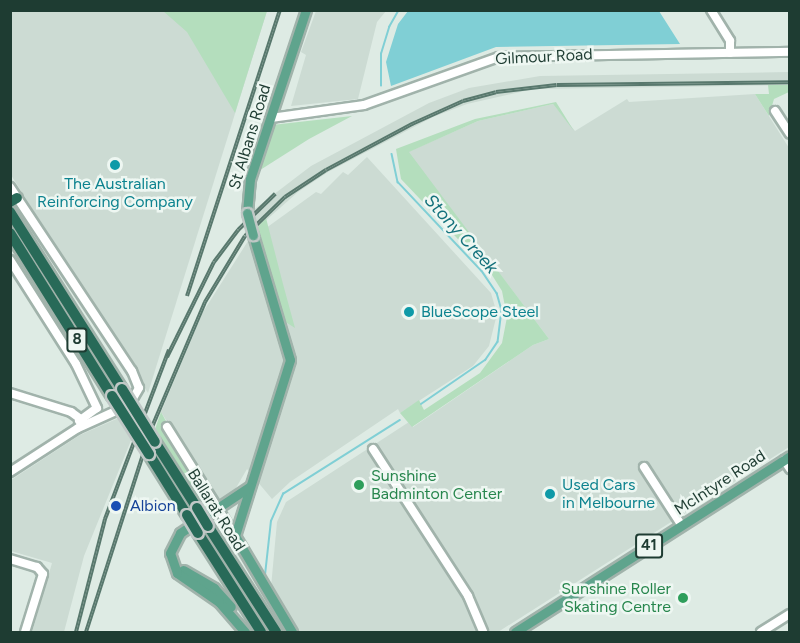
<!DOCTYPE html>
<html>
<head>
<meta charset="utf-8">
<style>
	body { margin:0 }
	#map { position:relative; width:800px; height:643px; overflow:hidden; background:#deebe4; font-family:Figtree,sans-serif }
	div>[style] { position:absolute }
	.built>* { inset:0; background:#ccdbd3 }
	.green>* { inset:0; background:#b4debd }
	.water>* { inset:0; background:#80cfd5 }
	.stream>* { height:1.5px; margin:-0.75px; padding:0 0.75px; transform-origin:0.75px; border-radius:0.75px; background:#80cfd5 }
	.roads { filter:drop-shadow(2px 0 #a1b3ab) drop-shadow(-2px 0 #a1b3ab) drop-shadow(0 2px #a1b3ab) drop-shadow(0 -2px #a1b3ab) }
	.minor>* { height:8px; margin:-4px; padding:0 4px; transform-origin:4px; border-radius:4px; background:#fff }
	.major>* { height:9px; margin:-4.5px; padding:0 4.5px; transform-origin:4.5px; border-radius:4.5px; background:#5fa48d }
	.highway>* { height:10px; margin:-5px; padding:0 5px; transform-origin:5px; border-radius:5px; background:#286a58 }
	.rail>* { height:4px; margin-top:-2px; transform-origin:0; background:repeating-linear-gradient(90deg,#eef7f2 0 4.5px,#58786d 0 9px); box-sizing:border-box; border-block:2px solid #58786d }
	.bridges { filter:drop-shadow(2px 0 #c0c8c6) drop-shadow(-2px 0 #c0c8c6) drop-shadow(0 2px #c0c8c6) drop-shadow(0 -2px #c0c8c6) }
	.major-bridge>* { height:9px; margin:-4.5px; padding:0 4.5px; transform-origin:4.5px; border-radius:4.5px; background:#5fa48d }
	.highway-bridge>* { height:10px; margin:-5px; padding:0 5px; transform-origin:5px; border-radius:5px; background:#286a58 }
	.dots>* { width:16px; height:16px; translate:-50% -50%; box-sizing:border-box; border:3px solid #eef7f2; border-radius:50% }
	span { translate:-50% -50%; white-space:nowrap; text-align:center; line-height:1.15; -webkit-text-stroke:5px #eef7f2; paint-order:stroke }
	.shield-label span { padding:2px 4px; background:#eef7f2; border:2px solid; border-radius:4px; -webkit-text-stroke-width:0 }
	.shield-label { font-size:15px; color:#1e3c32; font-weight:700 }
	.street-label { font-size:16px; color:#1e3c32 }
	.culture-label { font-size:16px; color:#0d838f }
	.left { translate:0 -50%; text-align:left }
	.leisure-label { font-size:16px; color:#27864d }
	.right { translate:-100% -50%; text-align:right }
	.transit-label { font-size:16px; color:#164399 }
	.water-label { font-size:18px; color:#14727c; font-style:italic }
	.frame { position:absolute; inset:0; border:12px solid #1e3c32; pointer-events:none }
</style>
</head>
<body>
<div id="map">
	<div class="built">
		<i style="clip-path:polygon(11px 11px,267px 11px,148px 393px,11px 175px)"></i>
		<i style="clip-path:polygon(316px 11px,386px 11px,377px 22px,358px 99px,291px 106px,306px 55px,301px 52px)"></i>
		<i style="clip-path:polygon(789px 72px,789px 85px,533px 89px,467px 104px,433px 117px,328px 172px,298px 192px,255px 230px,252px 211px,311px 166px,429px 103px,469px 88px,540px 76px)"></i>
		<i style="clip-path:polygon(755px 94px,789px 148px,789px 447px,498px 632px,300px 632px,271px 587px,277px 522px,286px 502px,409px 422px,413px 427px,533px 345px,549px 339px,408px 152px,478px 121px,553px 104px,575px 131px,627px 99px,629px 102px)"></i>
		<i style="clip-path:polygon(367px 157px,491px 293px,497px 314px,489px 346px,473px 366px,400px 413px,398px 409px,290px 482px,272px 499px,247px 469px,233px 493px,217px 500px,161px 412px,203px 312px,248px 241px,316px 192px,321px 194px,343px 172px,348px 175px)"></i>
		<i style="clip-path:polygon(123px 416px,132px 438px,84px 556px,64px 632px,32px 632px,52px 563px,11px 551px,11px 480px,80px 435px)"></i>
	</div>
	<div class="green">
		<i style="clip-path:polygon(163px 11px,267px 11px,235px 113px,187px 32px)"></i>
		<i style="clip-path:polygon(768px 85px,789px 85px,789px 92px,774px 99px,769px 116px,755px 94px,769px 94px)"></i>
		<i style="clip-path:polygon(556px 102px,574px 131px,553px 104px,478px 121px,409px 152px,549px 339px,533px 345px,412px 427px,400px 413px,419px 400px,424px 410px,480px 373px,502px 343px,507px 317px,502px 291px,492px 275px,401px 179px,396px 149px,475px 119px)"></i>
		<i style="clip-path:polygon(352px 116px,309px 139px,257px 172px,272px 125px)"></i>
		<i style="clip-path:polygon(266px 218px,283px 284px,295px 328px,284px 321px,255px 230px)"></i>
		<i style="clip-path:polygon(161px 412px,210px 502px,204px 511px,154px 432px)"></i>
	</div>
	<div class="water">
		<i style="clip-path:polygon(408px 11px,659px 11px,680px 44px,496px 47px,391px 86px,386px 62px,398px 24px)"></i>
	</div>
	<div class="stream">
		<i style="left:381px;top:86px;width:32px;rotate:-90deg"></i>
		<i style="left:381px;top:54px;width:28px;rotate:-73deg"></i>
		<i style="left:389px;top:27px;width:20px;rotate:-60deg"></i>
		<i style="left:392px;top:154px;width:29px;rotate:78deg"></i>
		<i style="left:398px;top:182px;width:122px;rotate:46.7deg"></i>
		<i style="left:482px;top:271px;width:27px;rotate:56deg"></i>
		<i style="left:497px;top:293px;width:18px;rotate:74deg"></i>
		<i style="left:502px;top:310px;width:32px;rotate:97deg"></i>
		<i style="left:498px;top:342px;width:22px;rotate:124deg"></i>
		<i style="left:486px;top:360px;width:78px;rotate:145.5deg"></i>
		<i style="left:265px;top:575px;width:54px;rotate:-83.7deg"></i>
		<i style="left:271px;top:521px;width:30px;rotate:-66deg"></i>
		<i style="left:283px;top:494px;width:138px;rotate:-32.3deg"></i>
	</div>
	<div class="roads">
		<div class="minor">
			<i style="left:711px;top:10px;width:36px;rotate:58deg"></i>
			<i style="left:730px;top:41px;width:12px;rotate:90deg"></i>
			<i style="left:775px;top:111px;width:27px;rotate:57deg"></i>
			<i style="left:271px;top:118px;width:94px;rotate:-8deg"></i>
			<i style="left:364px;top:105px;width:143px;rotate:-19.6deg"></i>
			<i style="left:499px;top:57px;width:291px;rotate:-1deg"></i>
			<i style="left:10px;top:187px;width:221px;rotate:56.5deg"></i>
			<i style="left:132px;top:371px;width:18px;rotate:68deg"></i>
			<i style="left:139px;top:388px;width:20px;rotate:120deg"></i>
			<i style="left:129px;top:405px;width:56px;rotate:155.7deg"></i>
			<i style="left:78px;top:428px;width:81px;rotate:147.1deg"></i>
			<i style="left:10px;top:260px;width:123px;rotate:57.6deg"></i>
			<i style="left:76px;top:364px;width:49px;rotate:64.5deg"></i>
			<i style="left:10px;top:393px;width:64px;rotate:17.3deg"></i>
			<i style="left:71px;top:412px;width:14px;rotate:36deg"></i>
			<i style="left:79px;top:421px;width:22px;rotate:-36deg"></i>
			<i style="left:167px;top:427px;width:128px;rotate:58deg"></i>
			<i style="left:373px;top:449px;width:175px;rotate:57.1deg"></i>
			<i style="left:468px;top:596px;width:39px;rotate:67deg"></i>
			<i style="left:784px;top:460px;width:11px;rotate:56deg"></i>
			<i style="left:644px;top:467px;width:70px;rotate:57.2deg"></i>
			<i style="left:10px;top:559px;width:28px;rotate:17deg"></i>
			<i style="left:37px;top:567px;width:9px;rotate:49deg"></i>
			<i style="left:43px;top:574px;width:61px;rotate:107.2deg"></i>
			<i style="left:761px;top:632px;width:34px;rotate:-32deg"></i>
		</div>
		<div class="major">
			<i style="left:247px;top:213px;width:34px;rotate:-85deg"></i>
			<i style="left:250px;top:179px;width:178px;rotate:-71.7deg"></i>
			<i style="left:253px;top:235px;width:130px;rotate:73.5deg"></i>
			<i style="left:290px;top:360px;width:184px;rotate:107.4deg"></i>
			<i style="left:235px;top:536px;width:112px;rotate:59.3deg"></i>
			<i style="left:183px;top:570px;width:36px;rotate:30deg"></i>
			<i style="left:214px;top:588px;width:25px;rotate:48deg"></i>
			<i style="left:245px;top:632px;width:40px;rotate:-131deg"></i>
			<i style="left:219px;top:602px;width:51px;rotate:-145.4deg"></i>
			<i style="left:177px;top:573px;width:21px;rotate:-109deg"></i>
			<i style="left:170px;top:553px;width:22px;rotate:-63deg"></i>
			<i style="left:180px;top:533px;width:83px;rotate:-33.7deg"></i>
			<i style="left:515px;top:632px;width:326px;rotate:-32.6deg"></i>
		</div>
		<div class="highway">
			<i style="left:10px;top:202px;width:8px;rotate:-30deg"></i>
			<i style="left:10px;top:212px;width:209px;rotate:57.7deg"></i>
			<i style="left:10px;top:233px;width:192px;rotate:58deg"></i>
			<i style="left:155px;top:442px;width:78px;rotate:57.5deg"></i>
			<i style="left:149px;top:454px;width:72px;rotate:58.1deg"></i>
			<i style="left:208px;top:526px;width:126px;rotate:57.3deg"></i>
			<i style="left:198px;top:533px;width:117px;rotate:57.5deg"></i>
		</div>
	</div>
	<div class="rail">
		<i style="left:187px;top:296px;width:301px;rotate:-72deg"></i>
		<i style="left:167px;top:357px;width:106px;rotate:-63.7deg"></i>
		<i style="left:214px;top:262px;width:40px;rotate:-53deg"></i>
		<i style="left:238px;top:230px;width:52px;rotate:-44.2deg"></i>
		<i style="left:76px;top:632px;width:117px;rotate:-75.6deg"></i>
		<i style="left:105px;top:519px;width:181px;rotate:-69.3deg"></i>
		<i style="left:86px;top:632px;width:215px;rotate:-72.2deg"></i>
		<i style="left:152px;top:427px;width:136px;rotate:-67deg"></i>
		<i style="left:205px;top:302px;width:77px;rotate:-58.8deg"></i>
		<i style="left:245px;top:236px;width:56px;rotate:-44.3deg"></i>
		<i style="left:285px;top:197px;width:49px;rotate:-33.4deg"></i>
		<i style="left:326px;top:170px;width:98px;rotate:-28.1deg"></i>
		<i style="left:412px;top:124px;width:56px;rotate:-24.3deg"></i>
		<i style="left:463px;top:101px;width:34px;rotate:-15deg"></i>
		<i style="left:496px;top:92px;width:61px;rotate:-6.5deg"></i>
		<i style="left:557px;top:85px;width:233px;rotate:-0.7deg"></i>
	</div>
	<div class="bridges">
		<div class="major-bridge">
			<i style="left:247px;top:213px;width:23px;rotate:75deg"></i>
		</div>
		<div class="highway-bridge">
			<i style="left:122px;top:389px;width:62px;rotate:58.1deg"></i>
			<i style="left:112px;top:396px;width:69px;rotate:57.5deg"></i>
			<i style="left:197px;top:508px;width:21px;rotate:59deg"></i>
			<i style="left:187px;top:515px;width:21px;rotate:59deg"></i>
		</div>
	</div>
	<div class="dots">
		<i style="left:115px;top:165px;background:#0f9aa8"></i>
		<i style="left:409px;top:312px;background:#0f9aa8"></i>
		<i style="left:359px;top:485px;background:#2e9e5b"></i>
		<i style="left:550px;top:494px;background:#0f9aa8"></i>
		<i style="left:116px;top:506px;background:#1a4fb4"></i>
		<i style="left:683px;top:598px;background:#2e9e5b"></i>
	</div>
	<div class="shield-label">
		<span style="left:77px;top:340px">8</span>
		<span style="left:649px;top:546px">41</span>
	</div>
	<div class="street-label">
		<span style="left:544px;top:57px;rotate:-3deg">Gilmour Road</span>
		<span style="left:250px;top:137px;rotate:-73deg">St Albans Road</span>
		<span style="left:720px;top:483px;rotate:-33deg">McIntyre Road</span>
		<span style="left:216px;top:510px;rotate:58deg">Ballarat Road</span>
	</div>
	<div class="culture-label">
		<span style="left:115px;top:193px">The Australian<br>Reinforcing Company</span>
		<span class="left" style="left:421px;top:312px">BlueScope Steel</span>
		<span class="left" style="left:562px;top:494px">Used Cars<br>in Melbourne</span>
	</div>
	<div class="leisure-label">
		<span class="left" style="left:371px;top:485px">Sunshine<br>Badminton Center</span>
		<span class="right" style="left:671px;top:598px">Sunshine Roller<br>Skating Centre</span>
	</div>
	<div class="transit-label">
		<span class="left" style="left:130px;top:506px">Albion</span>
	</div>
	<div class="water-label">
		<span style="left:461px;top:234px;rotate:48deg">Stony Creek</span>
	</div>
	<div class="frame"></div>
</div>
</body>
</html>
